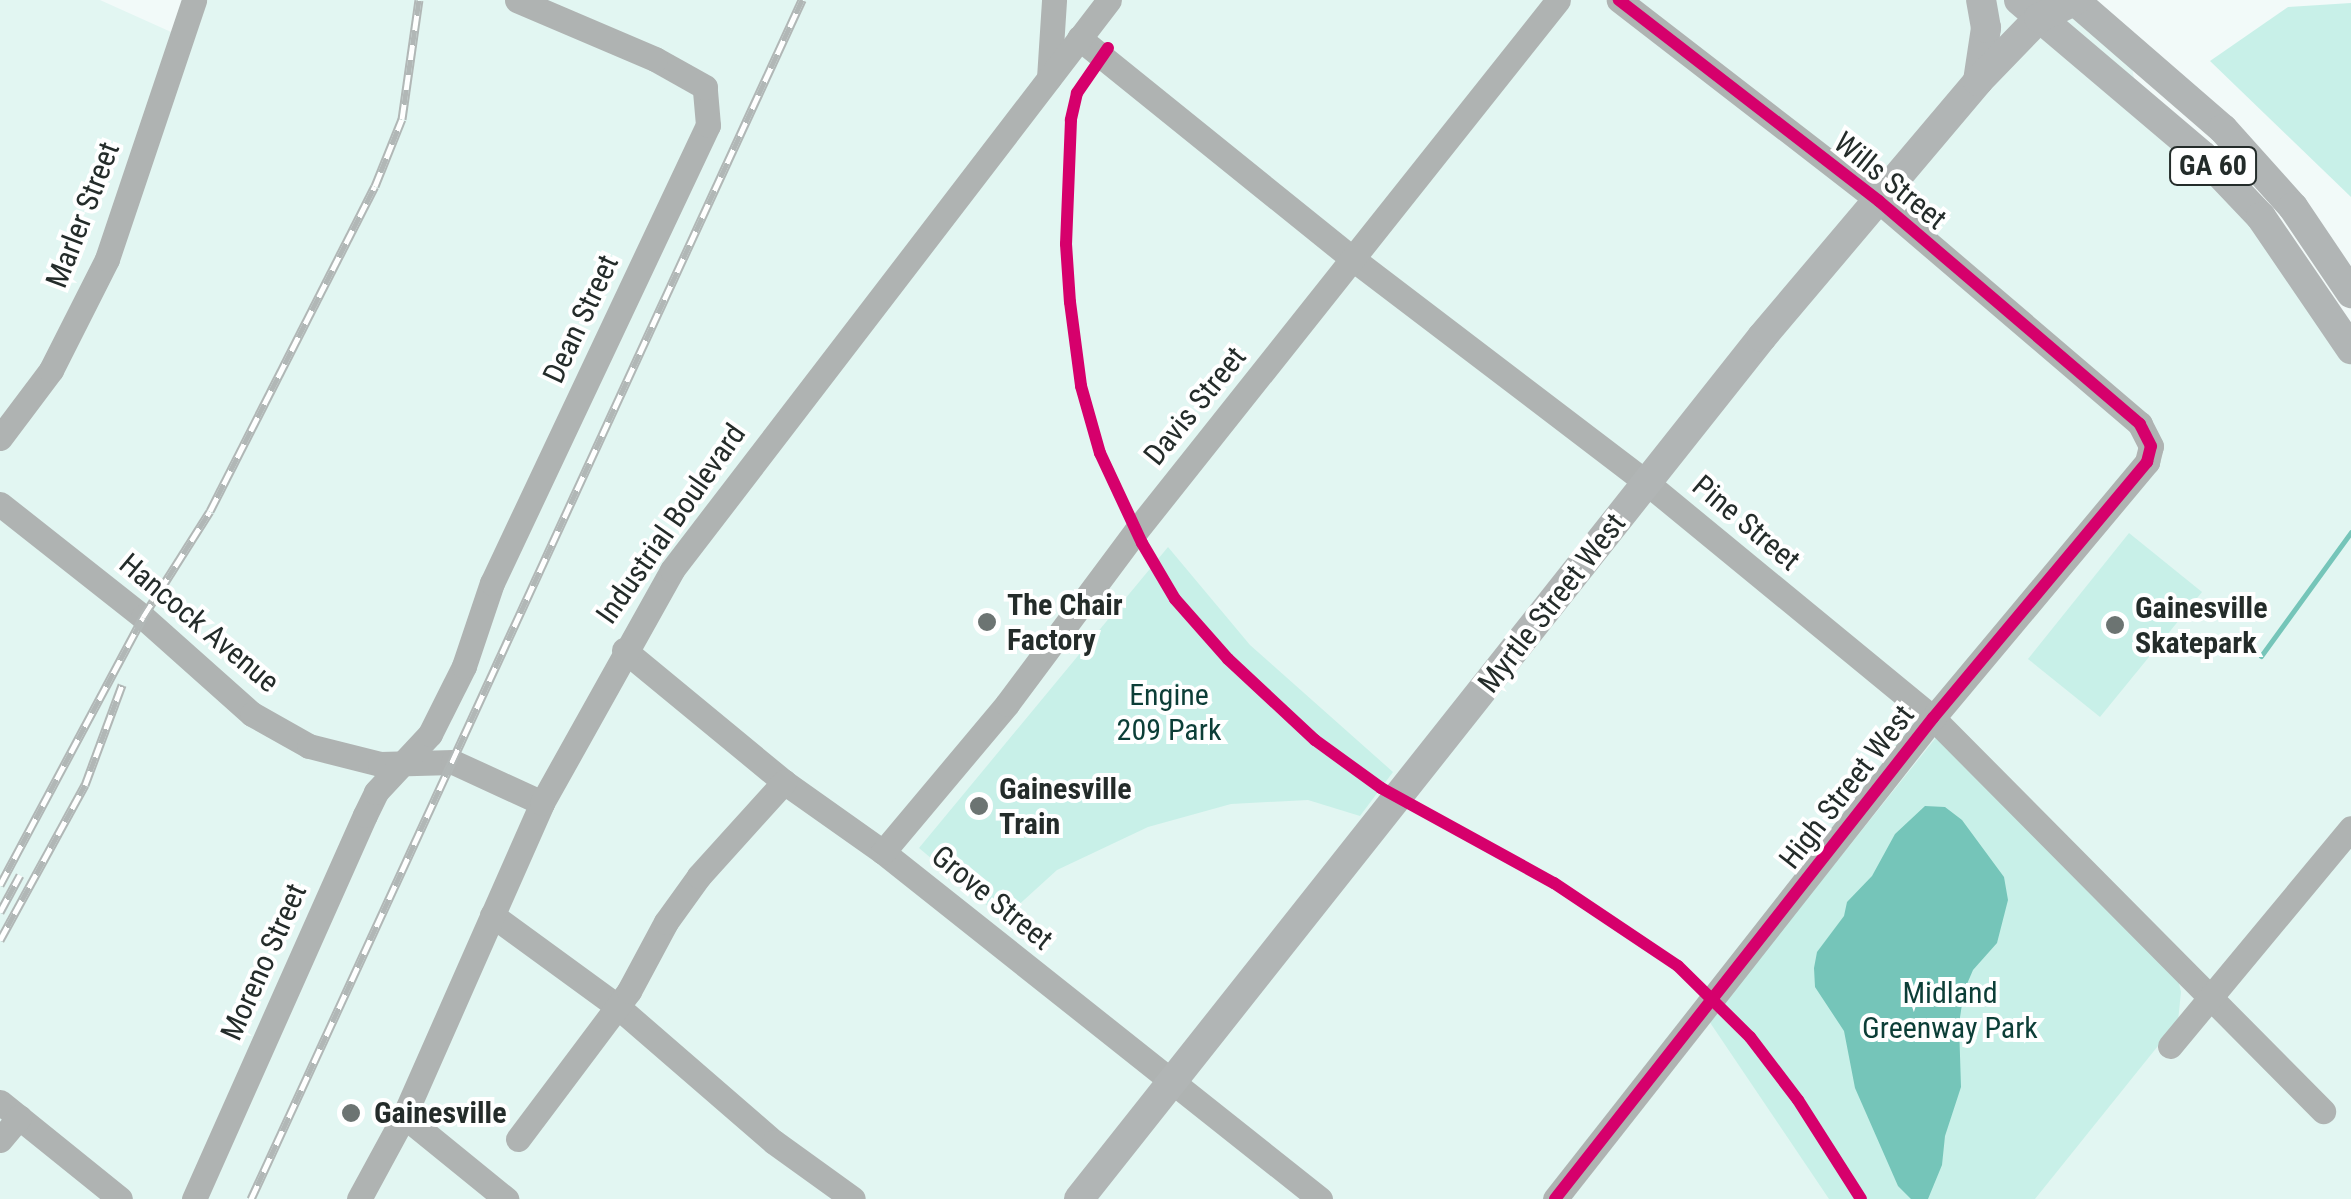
<!DOCTYPE html>
<html>
<head>
<meta charset="utf-8">
<style>
	body { margin:0 }
	#map { position:relative; width:2351px; height:1199px; overflow:hidden; background:#f2faf9; font-family:"Roboto Condensed",sans-serif }
	div>[style] { position:absolute }
	.built>* { inset:0; background:#e2f6f2 }
	.green>* { inset:0; background:#c8f0e8 }
	.water>* { inset:0; background:#75c5b9 }
	.stream>* { height:5px; margin:-2.5px; padding:0 2.5px; transform-origin:2.5px; border-radius:2.5px; background:#75c5b9 }
	.minor>* { height:25px; margin:-12.5px; padding:0 12.5px; transform-origin:12.5px; border-radius:12.5px; background:#afb3b2 }
	.major>* { height:30px; margin:-15px; padding:0 15px; transform-origin:15px; border-radius:15px; background:#b1b5b5 }
	.rail>* { height:9px; margin-top:-4.5px; transform-origin:0; background:repeating-linear-gradient(90deg,#fff 0 15px,#b1b7b6 0 30px); box-sizing:border-box; border-block:2px solid #b1b7b6 }
	.cycleway>* { height:12px; margin:-6px; padding:0 6px; transform-origin:6px; border-radius:6px; background:#d6006c }
	.dots>* { width:28px; height:28px; translate:-50% -50%; box-sizing:border-box; border:5px solid #fff; border-radius:50% }
	span { translate:-50% -50%; white-space:nowrap; text-align:center; line-height:1.15; -webkit-text-stroke:8px #fff; paint-order:stroke }
	.shield-label span { padding:2px 8px; background:#fff; border:2px solid; border-radius:8px; -webkit-text-stroke-width:0 }
	.shield-label { font-size:28px; color:#242c2a; font-weight:700 }
	.street-label { font-size:30px; color:#242c2a }
	.poi-label { font-size:30px; color:#242c2a; font-weight:700 }
	.left { translate:0 -50%; text-align:left }
	.park-label { font-size:30px; color:#0c3e37 }
</style>
</head>
<body>
<div id="map">
	<div class="built">
		<i style="clip-path:polygon(0 0,100px 0,180px 36px,196px 0,2053px 0,2132px 67px,2137px 96px,2351px 326px,2351px 1199px,0 1199px)"></i>
	</div>
	<div class="green">
		<i style="clip-path:polygon(2351px 3px,2351px 197px,2210px 61px,2288px 7px)"></i>
		<i style="clip-path:polygon(2129px 533px,2202px 592px,2100px 717px,2028px 659px)"></i>
		<i style="clip-path:polygon(1168px 547px,1250px 645px,1393px 772px,1360px 816px,1308px 800px,1231px 804px,1148px 827px,1057px 870px,1003px 919px,919px 848px)"></i>
		<i style="clip-path:polygon(1938px 735px,2177px 975px,2181px 992px,2178px 1021px,2035px 1199px,1829px 1199px,1709px 1021px)"></i>
	</div>
	<div class="water">
		<i style="clip-path:polygon(1925px 806px,1945px 807px,1962px 820px,2004px 877px,2008px 900px,1997px 943px,1973px 970px,1964px 991px,1959px 1024px,1961px 1087px,1945px 1136px,1942px 1165px,1928px 1199px,1911px 1199px,1898px 1186px,1855px 1088px,1844px 1031px,1815px 987px,1814px 968px,1817px 952px,1844px 916px,1847px 902px,1872px 876px,1895px 834px)"></i>
	</div>
	<div class="stream">
		<i style="left:2261px;top:656px;width:153px;rotate:-54deg"></i>
	</div>
	<div class="minor">
		<i style="left:1079px;top:38px;width:352px;rotate:38.9deg"></i>
		<i style="left:1353px;top:259px;width:370px;rotate:37.3deg"></i>
		<i style="left:1647px;top:483px;width:370px;rotate:39.4deg"></i>
		<i style="left:1933px;top:718px;width:554px;rotate:45.22deg"></i>
		<i style="left:1049px;top:78px;width:78px;rotate:-86.3deg"></i>
		<i style="left:0;top:438px;width:85px;rotate:-53.1deg"></i>
		<i style="left:51px;top:370px;width:124px;rotate:-63.2deg"></i>
		<i style="left:107px;top:259px;width:273px;rotate:-71.4deg"></i>
		<i style="left:0;top:504px;width:182px;rotate:38.3deg"></i>
		<i style="left:143px;top:617px;width:146px;rotate:41.7deg"></i>
		<i style="left:252px;top:714px;width:65px;rotate:29.3deg"></i>
		<i style="left:309px;top:746px;width:73px;rotate:14.2deg"></i>
		<i style="left:380px;top:764px;width:73px;rotate:-1.6deg"></i>
		<i style="left:453px;top:762px;width:98px;rotate:24.7deg"></i>
		<i style="left:624px;top:650px;width:207px;rotate:39.5deg"></i>
		<i style="left:784px;top:782px;width:121px;rotate:35.3deg"></i>
		<i style="left:883px;top:852px;width:558px;rotate:38.45deg"></i>
		<i style="left:883px;top:852px;width:193px;rotate:-50deg"></i>
		<i style="left:1007px;top:704px;width:216px;rotate:-53.3deg"></i>
		<i style="left:1136px;top:531px;width:678px;rotate:-51.52deg"></i>
		<i style="left:492px;top:915px;width:156px;rotate:36.1deg"></i>
		<i style="left:618px;top:1007px;width:206px;rotate:40.9deg"></i>
		<i style="left:774px;top:1142px;width:97px;rotate:35.8deg"></i>
		<i style="left:2170px;top:1046px;width:283px;rotate:-50.3deg"></i>
		<i style="left:0;top:1102px;width:154px;rotate:38.9deg"></i>
		<i style="left:404px;top:1116px;width:132px;rotate:39.1deg"></i>
		<i style="left:518px;top:1139px;width:185px;rotate:-53.1deg"></i>
		<i style="left:629px;top:991px;width:78px;rotate:-61.8deg"></i>
		<i style="left:666px;top:922px;width:57px;rotate:-54.3deg"></i>
		<i style="left:699px;top:876px;width:127px;rotate:-47.9deg"></i>
		<i style="left:0;top:1140px;width:30px;rotate:-50deg"></i>
		<i style="left:194px;top:1199px;width:420px;rotate:-66deg"></i>
		<i style="left:365px;top:815px;width:25px;rotate:-64deg"></i>
		<i style="left:376px;top:792px;width:79px;rotate:-47deg"></i>
		<i style="left:430px;top:734px;width:76px;rotate:-63.4deg"></i>
		<i style="left:464px;top:666px;width:88px;rotate:-71.4deg"></i>
		<i style="left:492px;top:583px;width:506px;rotate:-64.75deg"></i>
		<i style="left:708px;top:125px;width:38px;rotate:-95deg"></i>
		<i style="left:705px;top:87px;width:57px;rotate:-150.8deg"></i>
		<i style="left:655px;top:59px;width:150px;rotate:-156.9deg"></i>
		<i style="left:359px;top:1199px;width:94px;rotate:-61.5deg"></i>
		<i style="left:404px;top:1116px;width:342px;rotate:-66.2deg"></i>
		<i style="left:542px;top:803px;width:267px;rotate:-60.8deg"></i>
		<i style="left:672px;top:570px;width:718px;rotate:-52.52deg"></i>
		<i style="left:1555px;top:1199px;width:612px;rotate:-51.84deg"></i>
		<i style="left:1933px;top:718px;width:334px;rotate:-50.1deg"></i>
		<i style="left:2147px;top:462px;width:16px;rotate:-76deg"></i>
		<i style="left:2151px;top:446px;width:25px;rotate:-117deg"></i>
		<i style="left:2140px;top:424px;width:343px;rotate:-139.5deg"></i>
		<i style="left:1879px;top:201px;width:329px;rotate:-142.3deg"></i>
	</div>
	<div class="major">
		<i style="left:2019px;top:0;width:241px;rotate:40.3deg"></i>
		<i style="left:2203px;top:156px;width:84px;rotate:46.4deg"></i>
		<i style="left:2261px;top:217px;width:160px;rotate:55.7deg"></i>
		<i style="left:2074px;top:0;width:197px;rotate:40.9deg"></i>
		<i style="left:2223px;top:129px;width:105px;rotate:48.1deg"></i>
		<i style="left:2293px;top:207px;width:104px;rotate:56deg"></i>
		<i style="left:1978px;top:81px;width:54px;rotate:-81.4deg"></i>
		<i style="left:1986px;top:28px;width:28px;rotate:-100deg"></i>
		<i style="left:1079px;top:1199px;width:1100px;rotate:-51.61deg"></i>
		<i style="left:1762px;top:337px;width:335px;rotate:-49.8deg"></i>
		<i style="left:1978px;top:81px;width:88px;rotate:-45.9deg"></i>
		<i style="left:2039px;top:18px;width:41px;rotate:-25.9deg"></i>
	</div>
	<div class="rail">
		<i style="left:0;top:885px;width:304px;rotate:-61.9deg"></i>
		<i style="left:143px;top:617px;width:125px;rotate:-57.7deg"></i>
		<i style="left:210px;top:511px;width:364px;rotate:-63.1deg"></i>
		<i style="left:375px;top:186px;width:72px;rotate:-68.1deg"></i>
		<i style="left:402px;top:119px;width:120px;rotate:-81.9deg"></i>
		<i style="left:0;top:912px;width:42px;rotate:-61.6deg"></i>
		<i style="left:0;top:940px;width:177px;rotate:-61.3deg"></i>
		<i style="left:85px;top:785px;width:107px;rotate:-69.7deg"></i>
		<i style="left:251px;top:1199px;width:1320px;rotate:-65.32deg"></i>
	</div>
	<div class="cycleway">
		<i style="left:1108px;top:48px;width:55px;rotate:124.6deg"></i>
		<i style="left:1077px;top:93px;width:28px;rotate:103deg"></i>
		<i style="left:1071px;top:120px;width:124px;rotate:92.3deg"></i>
		<i style="left:1066px;top:244px;width:58px;rotate:86.1deg"></i>
		<i style="left:1070px;top:302px;width:85px;rotate:82.5deg"></i>
		<i style="left:1081px;top:386px;width:70px;rotate:74.2deg"></i>
		<i style="left:1100px;top:453px;width:99px;rotate:65deg"></i>
		<i style="left:1142px;top:543px;width:65px;rotate:59.5deg"></i>
		<i style="left:1175px;top:599px;width:80px;rotate:48.5deg"></i>
		<i style="left:1228px;top:659px;width:119px;rotate:43deg"></i>
		<i style="left:1315px;top:740px;width:82px;rotate:36deg"></i>
		<i style="left:1381px;top:788px;width:197px;rotate:28.8deg"></i>
		<i style="left:1554px;top:883px;width:149px;rotate:33.8deg"></i>
		<i style="left:1678px;top:966px;width:101px;rotate:44.6deg"></i>
		<i style="left:1750px;top:1037px;width:79px;rotate:52.7deg"></i>
		<i style="left:1798px;top:1100px;width:117px;rotate:57.5deg"></i>
		<i style="left:1555px;top:1199px;width:612px;rotate:-51.84deg"></i>
		<i style="left:1933px;top:718px;width:334px;rotate:-50.1deg"></i>
		<i style="left:2147px;top:462px;width:16px;rotate:-76deg"></i>
		<i style="left:2151px;top:446px;width:25px;rotate:-117deg"></i>
		<i style="left:2140px;top:424px;width:343px;rotate:-139.5deg"></i>
		<i style="left:1879px;top:201px;width:329px;rotate:-142.3deg"></i>
	</div>
	<div class="dots">
		<i style="left:987px;top:622px;background:#6c7472"></i>
		<i style="left:2115px;top:625px;background:#6c7472"></i>
		<i style="left:979px;top:806px;background:#6c7472"></i>
		<i style="left:351px;top:1113px;background:#6c7472"></i>
	</div>
	<div class="shield-label">
		<span style="left:2213px;top:166px">GA 60</span>
	</div>
	<div class="street-label">
		<span style="left:1890px;top:181px;rotate:39deg">Wills Street</span>
		<span style="left:83px;top:215px;rotate:-69deg">Marler Street</span>
		<span style="left:581px;top:319px;rotate:-65deg">Dean Street</span>
		<span style="left:1195px;top:406px;rotate:-51deg">Davis Street</span>
		<span style="left:1746px;top:523px;rotate:40deg">Pine Street</span>
		<span style="left:671px;top:524px;rotate:-55deg">Industrial Boulevard</span>
		<span style="left:1552px;top:603px;rotate:-52deg">Myrtle Street West</span>
		<span style="left:199px;top:623px;rotate:40deg">Hancock Avenue</span>
		<span style="left:1847px;top:787px;rotate:-52deg">High Street West</span>
		<span style="left:992px;top:898px;rotate:39deg">Grove Street</span>
		<span style="left:264px;top:962px;rotate:-66deg">Moreno Street</span>
	</div>
	<div class="poi-label">
		<span class="left" style="left:1007px;top:622px">The Chair<br>Factory</span>
		<span class="left" style="left:2135px;top:625px">Gainesville<br>Skatepark</span>
		<span class="left" style="left:999px;top:806px">Gainesville<br>Train</span>
		<span class="left" style="left:374px;top:1113px">Gainesville</span>
	</div>
	<div class="park-label">
		<span style="left:1169px;top:712px">Engine<br>209 Park</span>
		<span style="left:1950px;top:1010px">Midland<br>Greenway Park</span>
	</div>
</div>
</body>
</html>
